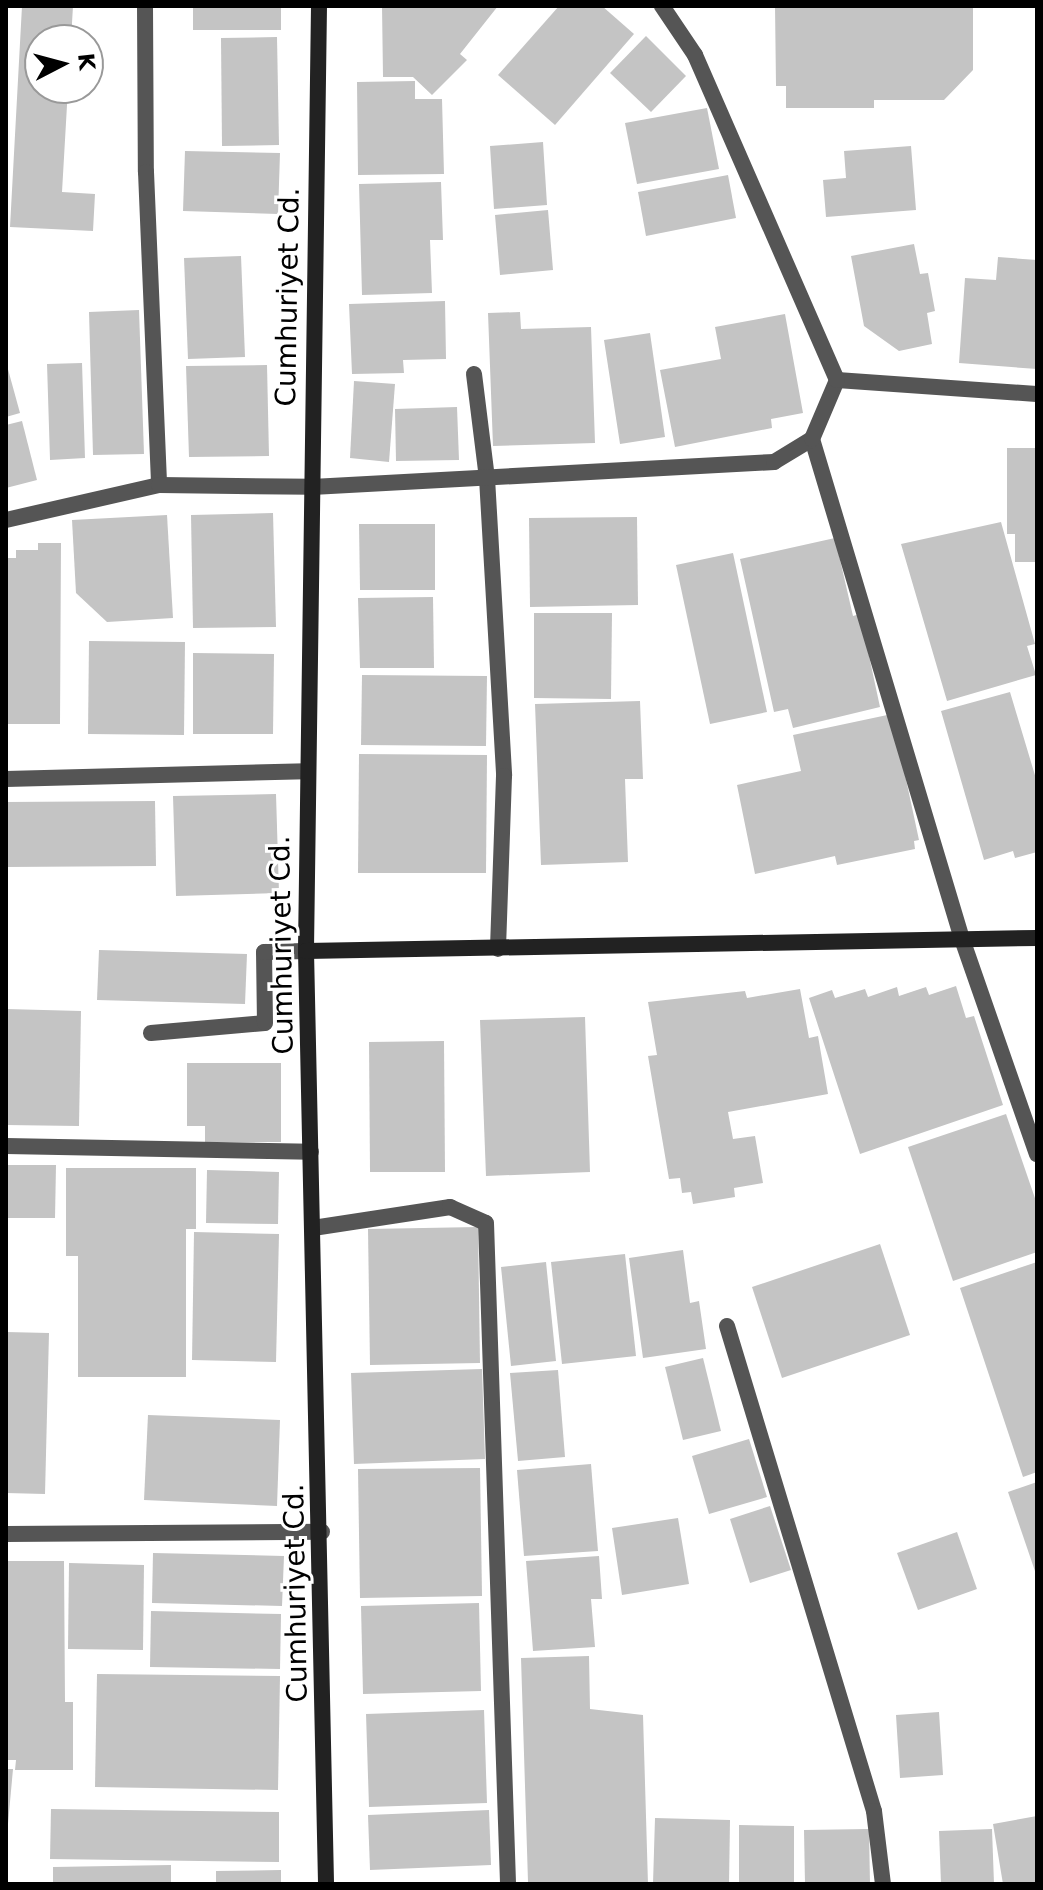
<!DOCTYPE html>
<html>
<head>
<meta charset="utf-8">
<style>
	body { margin:0 }
	#map { position:relative; width:1043px; height:1890px; overflow:hidden; background:#fff; font-family:"DejaVu Sans",sans-serif }
	div>[style] { position:absolute }
	.building>* { inset:0; background:#c4c4c4 }
	.street>* { height:16px; margin:-8px; padding:0 8px; transform-origin:8px; border-radius:8px; background:#555 }
	.secondary>* { height:16px; margin:-8px; padding:0 8px; transform-origin:8px; border-radius:8px; background:#222 }
	span { translate:-50% -50%; white-space:nowrap; text-align:center; line-height:1.15; -webkit-text-stroke:6px #fff; paint-order:stroke }
	.street-label { font-size:28px; color:#000 }
	.frame { position:absolute; inset:0; border:8px solid #000; pointer-events:none }
	.north { position:absolute; left:24px; top:24px; width:80px; height:80px; box-sizing:border-box; background:#fff; border:2px solid #999; border-radius:50%; rotate:84deg; font-size:22px; font-weight:700; line-height:32px; text-align:center; color:#000 }
	.north::after { content:''; display:block; margin:auto; width:28px; height:36px; background:#000; clip-path:polygon(50% 0,100% 100%,50% 72%,0 100%) }
</style>
</head>
<body>
<div id="map">
	<div class="building">
		<i style="clip-path:polygon(22px 6px,73px 6px,71px 40px,40px 40px,40px 88px,68px 88px,62px 192px,95px 194px,93px 231px,10px 227px)"></i>
		<i style="clip-path:polygon(193px 6px,281px 6px,281px 30px,193px 30px)"></i>
		<i style="clip-path:polygon(382px 6px,498px 6px,460px 54px,467px 60px,432px 95px,413px 77px,383px 77px)"></i>
		<i style="clip-path:polygon(559px 6px,602px 6px,634px 34px,555px 125px,498px 75px)"></i>
		<i style="clip-path:polygon(775px 6px,973px 6px,973px 70px,944px 100px,874px 100px,874px 108px,786px 108px,786px 86px,776px 86px)"></i>
		<i style="clip-path:polygon(646px 36px,686px 76px,651px 112px,610px 73px)"></i>
		<i style="clip-path:polygon(277px 37px,279px 145px,222px 146px,221px 38px)"></i>
		<i style="clip-path:polygon(415px 81px,415px 99px,442px 99px,444px 174px,358px 175px,357px 82px)"></i>
		<i style="clip-path:polygon(707px 108px,719px 169px,637px 184px,625px 123px)"></i>
		<i style="clip-path:polygon(543px 142px,547px 205px,494px 209px,490px 146px)"></i>
		<i style="clip-path:polygon(911px 146px,916px 210px,826px 217px,823px 180px,846px 178px,844px 151px)"></i>
		<i style="clip-path:polygon(185px 151px,280px 153px,278px 214px,183px 211px)"></i>
		<i style="clip-path:polygon(728px 175px,736px 218px,646px 236px,638px 192px)"></i>
		<i style="clip-path:polygon(441px 182px,443px 240px,430px 240px,432px 293px,362px 295px,359px 184px)"></i>
		<i style="clip-path:polygon(548px 210px,553px 270px,500px 275px,495px 215px)"></i>
		<i style="clip-path:polygon(914px 244px,920px 274px,928px 273px,935px 311px,927px 313px,932px 344px,899px 351px,864px 326px,851px 256px)"></i>
		<i style="clip-path:polygon(241px 256px,245px 357px,188px 359px,184px 258px)"></i>
		<i style="clip-path:polygon(998px 257px,1037px 260px,1037px 369px,959px 363px,965px 278px,996px 280px)"></i>
		<i style="clip-path:polygon(445px 301px,446px 359px,403px 360px,404px 373px,352px 374px,349px 304px)"></i>
		<i style="clip-path:polygon(139px 310px,144px 454px,93px 455px,89px 312px)"></i>
		<i style="clip-path:polygon(520px 312px,521px 329px,591px 327px,595px 443px,493px 446px,488px 313px)"></i>
		<i style="clip-path:polygon(785px 314px,803px 413px,771px 419px,772px 428px,675px 447px,660px 370px,721px 359px,715px 327px)"></i>
		<i style="clip-path:polygon(650px 333px,665px 437px,620px 444px,604px 340px)"></i>
		<i style="clip-path:polygon(6px 362px,20px 413px,6px 417px)"></i>
		<i style="clip-path:polygon(82px 363px,85px 458px,50px 460px,47px 364px)"></i>
		<i style="clip-path:polygon(267px 365px,269px 456px,189px 457px,186px 366px)"></i>
		<i style="clip-path:polygon(354px 381px,395px 384px,389px 462px,350px 458px)"></i>
		<i style="clip-path:polygon(457px 407px,459px 460px,396px 461px,395px 409px)"></i>
		<i style="clip-path:polygon(22px 421px,37px 480px,6px 488px,6px 425px)"></i>
		<i style="clip-path:polygon(1007px 448px,1037px 448px,1037px 562px,1015px 562px,1015px 534px,1007px 534px)"></i>
		<i style="clip-path:polygon(273px 513px,276px 627px,193px 628px,191px 515px)"></i>
		<i style="clip-path:polygon(167px 515px,173px 618px,107px 622px,76px 593px,72px 520px)"></i>
		<i style="clip-path:polygon(637px 517px,638px 605px,530px 607px,529px 518px)"></i>
		<i style="clip-path:polygon(1001px 522px,1035px 644px,1027px 646px,1036px 675px,947px 701px,901px 544px)"></i>
		<i style="clip-path:polygon(359px 524px,435px 524px,435px 590px,360px 590px)"></i>
		<i style="clip-path:polygon(835px 538px,853px 616px,860px 614px,880px 707px,793px 728px,788px 709px,774px 712px,740px 559px)"></i>
		<i style="clip-path:polygon(38px 543px,61px 543px,60px 724px,6px 724px,6px 558px,16px 558px,16px 550px,38px 550px)"></i>
		<i style="clip-path:polygon(733px 553px,767px 712px,710px 724px,676px 565px)"></i>
		<i style="clip-path:polygon(433px 597px,434px 668px,360px 668px,358px 598px)"></i>
		<i style="clip-path:polygon(534px 613px,612px 613px,611px 699px,534px 698px)"></i>
		<i style="clip-path:polygon(89px 641px,185px 642px,184px 735px,88px 734px)"></i>
		<i style="clip-path:polygon(193px 653px,274px 654px,273px 734px,193px 734px)"></i>
		<i style="clip-path:polygon(362px 675px,487px 676px,486px 746px,361px 745px)"></i>
		<i style="clip-path:polygon(1010px 692px,1037px 782px,1037px 852px,1015px 858px,1013px 851px,984px 860px,941px 711px)"></i>
		<i style="clip-path:polygon(640px 701px,643px 779px,625px 779px,628px 862px,541px 865px,535px 704px)"></i>
		<i style="clip-path:polygon(892px 714px,919px 840px,914px 841px,915px 849px,837px 865px,835px 856px,755px 874px,737px 785px,801px 771px,793px 735px)"></i>
		<i style="clip-path:polygon(359px 754px,487px 755px,486px 873px,358px 873px)"></i>
		<i style="clip-path:polygon(276px 794px,279px 893px,176px 896px,173px 796px)"></i>
		<i style="clip-path:polygon(155px 801px,156px 866px,6px 867px,6px 802px)"></i>
		<i style="clip-path:polygon(99px 950px,247px 954px,245px 1004px,97px 1000px)"></i>
		<i style="clip-path:polygon(956px 986px,966px 1018px,974px 1016px,1003px 1105px,860px 1154px,809px 998px,832px 990px,835px 998px,865px 989px,868px 997px,897px 987px,899px 996px,926px 987px,929px 995px)"></i>
		<i style="clip-path:polygon(800px 989px,809px 1038px,818px 1036px,828px 1094px,728px 1112px,733px 1139px,755px 1136px,763px 1183px,734px 1188px,735px 1197px,693px 1204px,691px 1192px,682px 1193px,680px 1178px,669px 1179px,648px 1056px,657px 1055px,648px 1002px,745px 991px,747px 998px)"></i>
		<i style="clip-path:polygon(6px 1009px,81px 1011px,79px 1126px,6px 1125px)"></i>
		<i style="clip-path:polygon(585px 1017px,590px 1172px,486px 1176px,480px 1020px)"></i>
		<i style="clip-path:polygon(444px 1041px,445px 1172px,370px 1172px,369px 1042px)"></i>
		<i style="clip-path:polygon(187px 1063px,281px 1063px,281px 1142px,205px 1142px,205px 1126px,187px 1126px)"></i>
		<i style="clip-path:polygon(1006px 1114px,1037px 1204px,1037px 1252px,953px 1281px,908px 1147px)"></i>
		<i style="clip-path:polygon(6px 1165px,56px 1165px,55px 1218px,6px 1218px)"></i>
		<i style="clip-path:polygon(66px 1168px,196px 1168px,196px 1229px,186px 1229px,186px 1377px,78px 1377px,78px 1256px,66px 1256px)"></i>
		<i style="clip-path:polygon(207px 1170px,279px 1172px,278px 1224px,206px 1223px)"></i>
		<i style="clip-path:polygon(478px 1227px,480px 1363px,370px 1365px,368px 1229px)"></i>
		<i style="clip-path:polygon(194px 1232px,279px 1234px,276px 1362px,192px 1360px)"></i>
		<i style="clip-path:polygon(880px 1244px,910px 1335px,782px 1378px,752px 1287px)"></i>
		<i style="clip-path:polygon(683px 1250px,690px 1303px,699px 1301px,706px 1349px,643px 1358px,629px 1258px)"></i>
		<i style="clip-path:polygon(625px 1254px,636px 1356px,562px 1364px,551px 1262px)"></i>
		<i style="clip-path:polygon(546px 1262px,556px 1361px,511px 1366px,501px 1267px)"></i>
		<i style="clip-path:polygon(1037px 1262px,1037px 1472px,1023px 1477px,960px 1288px)"></i>
		<i style="clip-path:polygon(6px 1332px,49px 1333px,45px 1494px,6px 1493px)"></i>
		<i style="clip-path:polygon(703px 1358px,721px 1431px,683px 1440px,665px 1367px)"></i>
		<i style="clip-path:polygon(482px 1369px,485px 1459px,354px 1464px,351px 1373px)"></i>
		<i style="clip-path:polygon(558px 1370px,565px 1457px,518px 1461px,510px 1373px)"></i>
		<i style="clip-path:polygon(148px 1415px,280px 1420px,277px 1506px,144px 1500px)"></i>
		<i style="clip-path:polygon(749px 1439px,767px 1497px,709px 1514px,692px 1456px)"></i>
		<i style="clip-path:polygon(591px 1464px,598px 1551px,524px 1556px,517px 1470px)"></i>
		<i style="clip-path:polygon(480px 1468px,482px 1596px,360px 1598px,358px 1469px)"></i>
		<i style="clip-path:polygon(1037px 1482px,1037px 1577px,1008px 1492px)"></i>
		<i style="clip-path:polygon(770px 1506px,791px 1570px,750px 1583px,730px 1519px)"></i>
		<i style="clip-path:polygon(678px 1518px,689px 1584px,622px 1595px,612px 1528px)"></i>
		<i style="clip-path:polygon(957px 1532px,977px 1589px,918px 1610px,897px 1553px)"></i>
		<i style="clip-path:polygon(153px 1553px,284px 1556px,282px 1606px,152px 1603px)"></i>
		<i style="clip-path:polygon(599px 1556px,602px 1599px,591px 1599px,595px 1647px,533px 1651px,526px 1561px)"></i>
		<i style="clip-path:polygon(6px 1561px,64px 1561px,65px 1702px,73px 1702px,73px 1770px,15px 1770px,16px 1760px,6px 1760px)"></i>
		<i style="clip-path:polygon(69px 1563px,144px 1565px,143px 1650px,68px 1649px)"></i>
		<i style="clip-path:polygon(479px 1603px,481px 1691px,363px 1694px,361px 1606px)"></i>
		<i style="clip-path:polygon(151px 1611px,281px 1614px,280px 1669px,150px 1667px)"></i>
		<i style="clip-path:polygon(589px 1656px,590px 1709px,643px 1715px,648px 1884px,528px 1882px,521px 1658px)"></i>
		<i style="clip-path:polygon(97px 1674px,280px 1676px,278px 1790px,95px 1787px)"></i>
		<i style="clip-path:polygon(484px 1710px,487px 1803px,369px 1807px,366px 1714px)"></i>
		<i style="clip-path:polygon(939px 1712px,943px 1775px,900px 1778px,896px 1715px)"></i>
		<i style="clip-path:polygon(6px 1769px,13px 1769px,8px 1824px,6px 1824px)"></i>
		<i style="clip-path:polygon(51px 1809px,279px 1812px,279px 1862px,50px 1859px)"></i>
		<i style="clip-path:polygon(489px 1810px,491px 1865px,370px 1870px,368px 1815px)"></i>
		<i style="clip-path:polygon(1037px 1816px,1037px 1884px,1003px 1884px,993px 1824px)"></i>
		<i style="clip-path:polygon(655px 1818px,730px 1820px,729px 1884px,653px 1884px)"></i>
		<i style="clip-path:polygon(739px 1825px,794px 1826px,794px 1884px,739px 1884px)"></i>
		<i style="clip-path:polygon(869px 1829px,870px 1884px,805px 1884px,804px 1830px)"></i>
		<i style="clip-path:polygon(992px 1829px,994px 1884px,941px 1884px,939px 1831px)"></i>
		<i style="clip-path:polygon(171px 1865px,171px 1883px,53px 1884px,53px 1867px)"></i>
		<i style="clip-path:polygon(281px 1870px,281px 1884px,216px 1884px,216px 1871px)"></i>
	</div>
	<div class="street">
		<i style="left:145px;top:6px;width:166px;rotate:89.7deg"></i>
		<i style="left:146px;top:172px;width:313px;rotate:87.6deg"></i>
		<i style="left:474px;top:374px;width:105px;rotate:82.9deg"></i>
		<i style="left:487px;top:478px;width:298px;rotate:86.7deg"></i>
		<i style="left:504px;top:776px;width:173px;rotate:92deg"></i>
		<i style="left:837px;top:380px;width:200px;rotate:4deg"></i>
		<i style="left:812px;top:439px;width:522px;rotate:73.3deg"></i>
		<i style="left:962px;top:939px;width:228px;rotate:70.8deg"></i>
		<i style="left:6px;top:520px;width:157px;rotate:-12.9deg"></i>
		<i style="left:159px;top:485px;width:153px;rotate:0.7deg"></i>
		<i style="left:312px;top:487px;width:463px;rotate:-3.1deg"></i>
		<i style="left:774px;top:462px;width:44px;rotate:-31.2deg"></i>
		<i style="left:812px;top:439px;width:64px;rotate:-67deg"></i>
		<i style="left:837px;top:380px;width:355px;rotate:-113.6deg"></i>
		<i style="left:695px;top:55px;width:59px;rotate:-124deg"></i>
		<i style="left:6px;top:779px;width:300px;rotate:-1.5deg"></i>
		<i style="left:151px;top:1033px;width:114px;rotate:-5deg"></i>
		<i style="left:265px;top:1023px;width:71px;rotate:-90.8deg"></i>
		<i style="left:264px;top:952px;width:42px;rotate:-1.4deg"></i>
		<i style="left:6px;top:1146px;width:305px;rotate:1.1deg"></i>
		<i style="left:313px;top:1228px;width:139px;rotate:-8.7deg"></i>
		<i style="left:450px;top:1207px;width:39px;rotate:24deg"></i>
		<i style="left:486px;top:1223px;width:661px;rotate:88.09deg"></i>
		<i style="left:727px;top:1326px;width:507px;rotate:73.14deg"></i>
		<i style="left:874px;top:1811px;width:74px;rotate:83deg"></i>
		<i style="left:6px;top:1534px;width:316px;rotate:-0.4deg"></i>
	</div>
	<div class="secondary">
		<i style="left:319px;top:6px;width:945px;rotate:90.79deg"></i>
		<i style="left:306px;top:951px;width:933px;rotate:88.77deg"></i>
		<i style="left:306px;top:951px;width:731px;rotate:-1.02deg"></i>
	</div>
	<div class="street-label">
		<span style="left:288px;top:297px;rotate:-89deg">Cumhuriyet Cd.</span>
		<span style="left:282px;top:945px;rotate:-91deg">Cumhuriyet Cd.</span>
		<span style="left:296px;top:1593px;rotate:-91deg">Cumhuriyet Cd.</span>
	</div>
	<div class="frame"></div>
	<div class="north">K</div>
</div>
</body>
</html>
